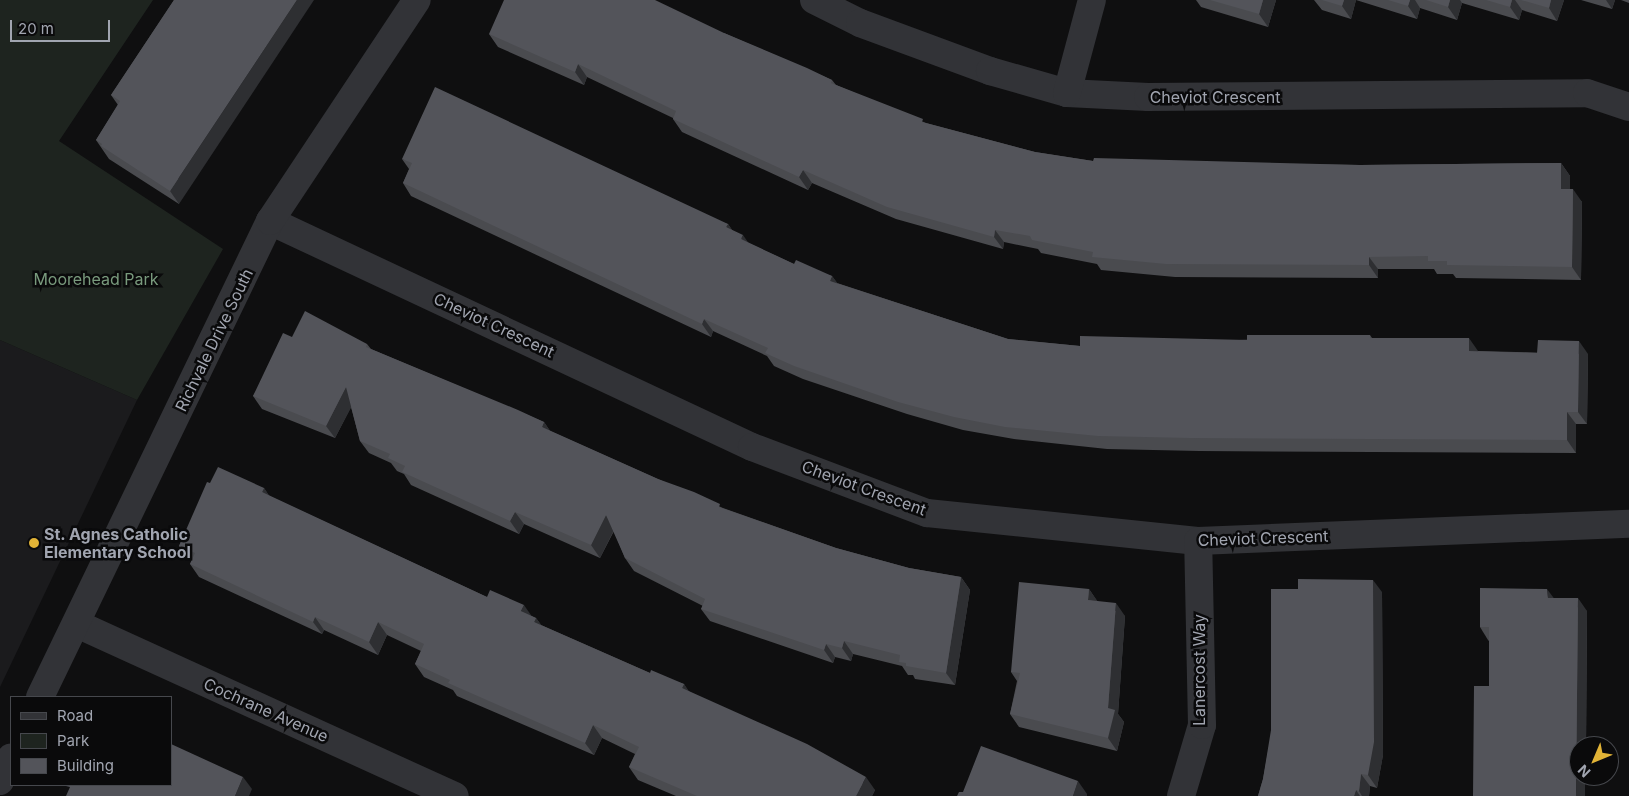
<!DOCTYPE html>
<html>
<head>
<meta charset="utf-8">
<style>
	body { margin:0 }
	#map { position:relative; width:1629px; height:796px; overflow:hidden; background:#0f0f10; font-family:Inter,sans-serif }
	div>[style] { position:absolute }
	.built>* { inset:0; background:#1b1b1d }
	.green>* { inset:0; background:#1e241f }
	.minor>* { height:28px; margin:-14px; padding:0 14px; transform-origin:14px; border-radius:14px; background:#323337 }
	.wall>* { inset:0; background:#4a4b4f }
	.shaded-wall>* { inset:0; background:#2e2f32 }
	.building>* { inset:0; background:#53545a }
	.dots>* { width:14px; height:14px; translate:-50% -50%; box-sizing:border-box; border:2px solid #0a0a0b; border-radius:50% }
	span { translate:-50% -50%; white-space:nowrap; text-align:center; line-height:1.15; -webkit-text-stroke:5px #0a0a0b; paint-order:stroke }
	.street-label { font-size:16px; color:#a1a5b0 }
	.park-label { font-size:16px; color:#799a7d }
	.poi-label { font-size:16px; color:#a1a5b0; font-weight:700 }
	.left { translate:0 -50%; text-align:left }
	.legend { position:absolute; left:10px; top:696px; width:162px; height:90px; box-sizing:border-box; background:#0a0a0b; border:1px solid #46484d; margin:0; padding:6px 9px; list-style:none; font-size:15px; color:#a1a5b0 }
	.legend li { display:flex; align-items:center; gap:10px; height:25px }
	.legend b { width:25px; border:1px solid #46484d }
	.north { position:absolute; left:1569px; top:736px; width:50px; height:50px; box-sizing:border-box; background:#0a0a0b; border:1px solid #46484d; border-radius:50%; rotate:225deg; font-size:14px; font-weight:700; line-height:20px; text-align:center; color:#a1a5b0 }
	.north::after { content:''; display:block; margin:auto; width:18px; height:22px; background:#e1b336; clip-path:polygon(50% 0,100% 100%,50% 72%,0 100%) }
	.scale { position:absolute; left:10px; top:20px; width:100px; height:22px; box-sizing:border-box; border:2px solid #a1a5b0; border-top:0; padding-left:6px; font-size:15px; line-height:18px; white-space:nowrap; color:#a1a5b0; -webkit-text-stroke:4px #0a0a0b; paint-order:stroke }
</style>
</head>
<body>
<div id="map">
	<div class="built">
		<i style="clip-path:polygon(0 340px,137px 400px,0 687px)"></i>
	</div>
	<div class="green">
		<i style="clip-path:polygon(0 0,153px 0,59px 141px,223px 249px,137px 400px,0 340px)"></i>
	</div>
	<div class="minor">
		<i style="left:814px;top:0;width:51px;rotate:26.6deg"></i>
		<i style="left:860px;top:23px;width:139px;rotate:20.3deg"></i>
		<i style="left:990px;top:71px;width:80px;rotate:15.9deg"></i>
		<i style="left:1067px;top:93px;width:81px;rotate:2.8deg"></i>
		<i style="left:1148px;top:97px;width:439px;rotate:-0.5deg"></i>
		<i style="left:1587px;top:93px;width:44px;rotate:18.4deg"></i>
		<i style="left:1067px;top:93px;width:96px;rotate:-75deg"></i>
		<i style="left:270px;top:221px;width:532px;rotate:25.12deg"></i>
		<i style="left:752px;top:447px;width:187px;rotate:20.7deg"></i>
		<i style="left:927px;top:513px;width:272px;rotate:5.9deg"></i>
		<i style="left:1198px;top:541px;width:431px;rotate:-2.3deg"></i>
		<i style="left:77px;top:624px;width:415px;rotate:24.5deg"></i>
		<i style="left:40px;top:697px;width:529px;rotate:-64.21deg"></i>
		<i style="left:270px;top:221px;width:265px;rotate:-56.4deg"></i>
		<i style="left:0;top:781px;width:26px;rotate:-65deg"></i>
		<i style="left:1181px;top:796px;width:74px;rotate:-73.5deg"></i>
		<i style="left:1202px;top:725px;width:184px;rotate:-91.2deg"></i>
	</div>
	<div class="wall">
		<i style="clip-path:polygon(174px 0,179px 204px,109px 159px,96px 140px,118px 105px,111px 95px)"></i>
		<i style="clip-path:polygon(1196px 0,1276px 0,1268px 27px,1201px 7px)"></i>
		<i style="clip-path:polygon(1314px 0,1564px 0,1557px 21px,1522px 10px,1519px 20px,1462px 3px,1457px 20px,1420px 8px,1417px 19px,1356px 0,1351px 19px,1322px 10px)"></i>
		<i style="clip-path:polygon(1581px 0,1615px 0,1612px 9px)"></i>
		<i style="clip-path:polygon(1621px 0,1629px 0,1629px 3px)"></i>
		<i style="clip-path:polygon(724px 33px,832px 80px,836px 85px,926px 123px,1035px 152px,1093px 161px,1360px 165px,1561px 163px,1570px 176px,1570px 189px,1582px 202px,1581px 280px,1456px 278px,1453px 274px,1437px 274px,1434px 269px,1378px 269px,1378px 278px,1175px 277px,1101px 270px,1097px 264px,1041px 253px,1038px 249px,1004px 242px,1003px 249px,896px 219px,812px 183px,808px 190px,682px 132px,673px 119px,673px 118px,587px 77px,584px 85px,498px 47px,489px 34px)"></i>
		<i style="clip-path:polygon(402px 159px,728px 224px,732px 230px,748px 243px,794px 264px,832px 276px,837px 283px,1008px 339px,1080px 346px,1370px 335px,1372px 338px,1478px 351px,1588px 354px,1587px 424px,1576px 424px,1576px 453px,1199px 451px,1107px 449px,1014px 439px,963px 430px,907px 414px,803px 379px,774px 366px,767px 356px,713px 331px,711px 337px,411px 196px,403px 183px,409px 169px)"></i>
		<i style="clip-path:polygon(292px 337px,367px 344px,371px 349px,544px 422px,550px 431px,723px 508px,836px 548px,909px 568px,961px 577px,970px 590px,955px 685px,915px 679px,913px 675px,908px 675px,902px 666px,853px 654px,851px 661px,835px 657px,833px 663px,710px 621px,701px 609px,703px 606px,634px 571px,625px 558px,614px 531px,600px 558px,524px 524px,519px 534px,411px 485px,404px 474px,397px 471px,391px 463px,369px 453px,360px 441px,351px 407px,335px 438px,262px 409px,253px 396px)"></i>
		<i style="clip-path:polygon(210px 483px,264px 488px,269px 496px,487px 597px,536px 618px,541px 625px,650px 673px,684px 684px,688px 691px,875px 790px,872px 796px,676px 796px,638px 780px,629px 767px,635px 754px,602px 738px,594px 755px,457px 696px,453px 690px,424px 677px,415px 664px,421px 651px,387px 635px,378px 655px,324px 630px,322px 634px,199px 577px,190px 564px,192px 560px,188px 559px,179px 546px)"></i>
		<i style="clip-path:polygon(1089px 589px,1097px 601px,1125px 616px,1118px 714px,1124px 722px,1117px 751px,1019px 727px,1010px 714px,1017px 681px,1011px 672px)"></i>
		<i style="clip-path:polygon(1298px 589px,1382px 592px,1383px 755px,1377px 788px,1370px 786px,1369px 796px,1258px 796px,1263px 779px)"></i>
		<i style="clip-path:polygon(1554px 598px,1587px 611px,1586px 746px,1579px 746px,1488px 640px,1480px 627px)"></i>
	</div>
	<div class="shaded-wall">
		<i style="clip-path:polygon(297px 0,314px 0,179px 204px,170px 191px)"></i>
		<i style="clip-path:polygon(1263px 0,1276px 0,1268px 27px,1259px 14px)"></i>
		<i style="clip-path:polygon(1344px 0,1356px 0,1351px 19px,1342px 6px)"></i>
		<i style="clip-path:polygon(1410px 0,1415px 0,1420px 8px,1417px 19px,1408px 6px)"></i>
		<i style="clip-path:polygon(1450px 0,1460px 0,1462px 3px,1457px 20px,1448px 7px)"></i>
		<i style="clip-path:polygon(1512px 0,1515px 0,1522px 10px,1519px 20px,1510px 7px)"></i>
		<i style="clip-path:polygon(1551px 0,1564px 0,1557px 21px,1549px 8px)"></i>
		<i style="clip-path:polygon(1606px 0,1615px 0,1612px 9px)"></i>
		<i style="clip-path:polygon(578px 64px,587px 77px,584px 85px,575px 72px)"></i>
		<i style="clip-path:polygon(1561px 163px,1570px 176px,1570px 202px,1561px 189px)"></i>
		<i style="clip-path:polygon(803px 170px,812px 183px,808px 190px,799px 177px)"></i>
		<i style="clip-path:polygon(1573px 189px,1582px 202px,1581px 280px,1572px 267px)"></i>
		<i style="clip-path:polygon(728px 224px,737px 237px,726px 227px)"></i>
		<i style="clip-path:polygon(995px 230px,1004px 242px,1003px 249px,994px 237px)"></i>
		<i style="clip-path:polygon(743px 235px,752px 248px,741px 239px)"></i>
		<i style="clip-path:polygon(1369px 257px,1378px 269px,1378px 278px,1369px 265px)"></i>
		<i style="clip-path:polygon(832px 276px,841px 288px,830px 281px)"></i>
		<i style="clip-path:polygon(704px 319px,713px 331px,711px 337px,702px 324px)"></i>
		<i style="clip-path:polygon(1469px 338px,1478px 351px,1478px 364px,1469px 351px)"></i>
		<i style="clip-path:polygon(1579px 341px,1588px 354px,1587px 424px,1578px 412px)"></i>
		<i style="clip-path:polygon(346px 387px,355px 400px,335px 438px,326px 426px)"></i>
		<i style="clip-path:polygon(1567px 412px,1576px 424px,1576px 453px,1567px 440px)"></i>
		<i style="clip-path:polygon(544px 422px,553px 435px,542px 427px)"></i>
		<i style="clip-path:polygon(264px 488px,273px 501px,262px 492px)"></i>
		<i style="clip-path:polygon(515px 512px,524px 524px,519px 534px,510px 521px)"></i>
		<i style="clip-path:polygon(606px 515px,615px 528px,600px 558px,591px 545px)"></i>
		<i style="clip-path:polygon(961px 577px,970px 590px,955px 685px,946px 673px)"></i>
		<i style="clip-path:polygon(1373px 580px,1382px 592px,1383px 755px,1377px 788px,1368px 775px)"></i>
		<i style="clip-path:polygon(1089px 589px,1098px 602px,1088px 600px)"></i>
		<i style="clip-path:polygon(1547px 589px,1556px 601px,1548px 598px)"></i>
		<i style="clip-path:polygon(1578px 598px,1587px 611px,1586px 746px,1579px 746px,1579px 776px,1585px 776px,1585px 796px,1576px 796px)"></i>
		<i style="clip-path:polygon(1116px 603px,1125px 616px,1118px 714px,1124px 722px,1117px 751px,1108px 738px,1108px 708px)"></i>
		<i style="clip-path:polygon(524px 605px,533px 618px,521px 611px)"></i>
		<i style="clip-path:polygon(315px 617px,324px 630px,322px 634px,313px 622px)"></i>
		<i style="clip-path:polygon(536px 618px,545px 630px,534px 622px)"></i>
		<i style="clip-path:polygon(378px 622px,387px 635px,378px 655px,369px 642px)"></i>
		<i style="clip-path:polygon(844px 641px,853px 654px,851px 661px,842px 648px)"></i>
		<i style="clip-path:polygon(826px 644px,835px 657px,833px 663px,824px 650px)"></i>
		<i style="clip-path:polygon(684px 684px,693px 697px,682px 688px)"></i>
		<i style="clip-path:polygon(593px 725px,602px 738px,594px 755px,585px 743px)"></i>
		<i style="clip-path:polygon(1361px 774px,1370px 786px,1369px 796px,1362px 796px,1359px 791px)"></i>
		<i style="clip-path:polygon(243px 777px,252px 789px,249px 796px,235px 796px)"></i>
		<i style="clip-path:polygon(866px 777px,875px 790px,872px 796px,856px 796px)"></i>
		<i style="clip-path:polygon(1078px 781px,1087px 794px,1087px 796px,1073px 796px)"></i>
		<i style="clip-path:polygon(1356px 790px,1360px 796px,1354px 796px)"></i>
	</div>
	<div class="building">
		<i style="clip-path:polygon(174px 0,297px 0,170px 191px,101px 146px,102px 144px,96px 140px,120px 101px,111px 95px)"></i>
		<i style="clip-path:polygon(504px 0,655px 0,724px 33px,807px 68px,832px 80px,831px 83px,923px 119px,922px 122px,1035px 152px,1093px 161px,1094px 158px,1360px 165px,1561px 163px,1561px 189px,1573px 189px,1572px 267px,1447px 265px,1447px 261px,1428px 261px,1428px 256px,1369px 257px,1369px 265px,1166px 264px,1092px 257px,1093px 252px,1032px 240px,1030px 236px,995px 230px,994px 237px,887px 207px,803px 170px,799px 177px,673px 119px,676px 111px,578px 64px,575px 72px,489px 34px)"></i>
		<i style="clip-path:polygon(1210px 0,1263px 0,1259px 14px)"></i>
		<i style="clip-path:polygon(1322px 0,1344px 0,1342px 6px)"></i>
		<i style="clip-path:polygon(1388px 0,1410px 0,1408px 6px)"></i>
		<i style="clip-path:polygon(1426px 0,1450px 0,1448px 7px)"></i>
		<i style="clip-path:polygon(1486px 0,1512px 0,1510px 7px)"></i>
		<i style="clip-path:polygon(1521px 0,1551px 0,1549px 8px)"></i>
		<i style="clip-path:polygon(435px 87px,728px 224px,726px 227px,743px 235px,741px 239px,794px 264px,796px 260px,832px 276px,830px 281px,1008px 339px,1080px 346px,1080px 336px,1247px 340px,1247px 335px,1370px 335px,1370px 338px,1469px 338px,1469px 351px,1537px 353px,1538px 340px,1579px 341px,1578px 412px,1567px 412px,1567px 440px,1190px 438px,1098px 436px,1005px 427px,954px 417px,898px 402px,794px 366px,765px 353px,768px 348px,704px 319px,702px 324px,403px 183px,412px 163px,402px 159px)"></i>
		<i style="clip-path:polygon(305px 311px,367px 344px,366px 347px,518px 410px,544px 422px,542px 427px,658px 479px,694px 492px,720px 504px,719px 507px,836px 548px,909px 568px,961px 577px,946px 673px,906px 666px,906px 663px,899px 662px,900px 655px,844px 641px,842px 648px,826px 644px,824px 650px,701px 609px,705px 599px,625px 558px,606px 515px,591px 545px,515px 512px,510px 521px,402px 472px,405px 466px,388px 458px,390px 454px,360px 441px,346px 387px,326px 426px,253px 396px,283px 333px,292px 337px)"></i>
		<i style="clip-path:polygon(218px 467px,264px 488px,262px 492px,487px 597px,490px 590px,524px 605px,521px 611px,536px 618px,534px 622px,650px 673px,651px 670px,684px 684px,682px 688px,807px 744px,866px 777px,856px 796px,697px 796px,629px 767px,639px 747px,593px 725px,585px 743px,448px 683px,450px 680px,415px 664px,424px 644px,378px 622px,369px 642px,315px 617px,313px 622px,190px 564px,195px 553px,179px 546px,207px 482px,210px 483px)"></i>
		<i style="clip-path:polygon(1298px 579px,1373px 580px,1374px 742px,1368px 775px,1361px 774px,1359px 791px,1356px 790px,1354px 796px,1258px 796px,1263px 779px,1271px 730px,1271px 589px,1298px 589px)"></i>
		<i style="clip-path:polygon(1019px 582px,1089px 589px,1088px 600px,1116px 603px,1108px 708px,1115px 710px,1108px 738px,1010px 714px,1020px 673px,1011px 672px)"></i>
		<i style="clip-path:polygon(1480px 588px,1547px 589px,1548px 598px,1578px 598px,1576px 796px,1473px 796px,1474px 686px,1489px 686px,1489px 627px,1480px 627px)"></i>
		<i style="clip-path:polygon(171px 744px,243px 777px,235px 796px,66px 796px,70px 787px,66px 786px,67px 785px,171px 785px)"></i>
		<i style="clip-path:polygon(981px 746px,1078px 781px,1073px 796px,957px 796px,959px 792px,963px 792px)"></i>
	</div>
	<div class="dots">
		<i style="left:34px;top:543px;background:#e1b336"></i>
	</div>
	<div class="street-label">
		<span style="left:1215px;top:97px">Cheviot Crescent</span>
		<span style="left:494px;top:325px;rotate:25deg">Cheviot Crescent</span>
		<span style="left:214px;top:340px;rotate:-64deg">Richvale Drive South</span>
		<span style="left:864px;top:488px;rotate:20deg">Cheviot Crescent</span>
		<span style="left:1263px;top:538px;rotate:-2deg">Cheviot Crescent</span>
		<span style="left:1199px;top:670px;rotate:-90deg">Lanercost Way</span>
		<span style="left:266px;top:710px;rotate:24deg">Cochrane Avenue</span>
	</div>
	<div class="park-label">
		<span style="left:96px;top:279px">Moorehead Park</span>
	</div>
	<div class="poi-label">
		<span class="left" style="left:44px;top:543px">St. Agnes Catholic<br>Elementary School</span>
	</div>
	<ul class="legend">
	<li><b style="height:6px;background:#323337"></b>Road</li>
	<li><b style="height:14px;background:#1e241f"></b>Park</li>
	<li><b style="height:14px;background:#53545a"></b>Building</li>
	</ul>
	<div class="north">N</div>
	<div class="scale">20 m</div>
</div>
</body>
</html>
